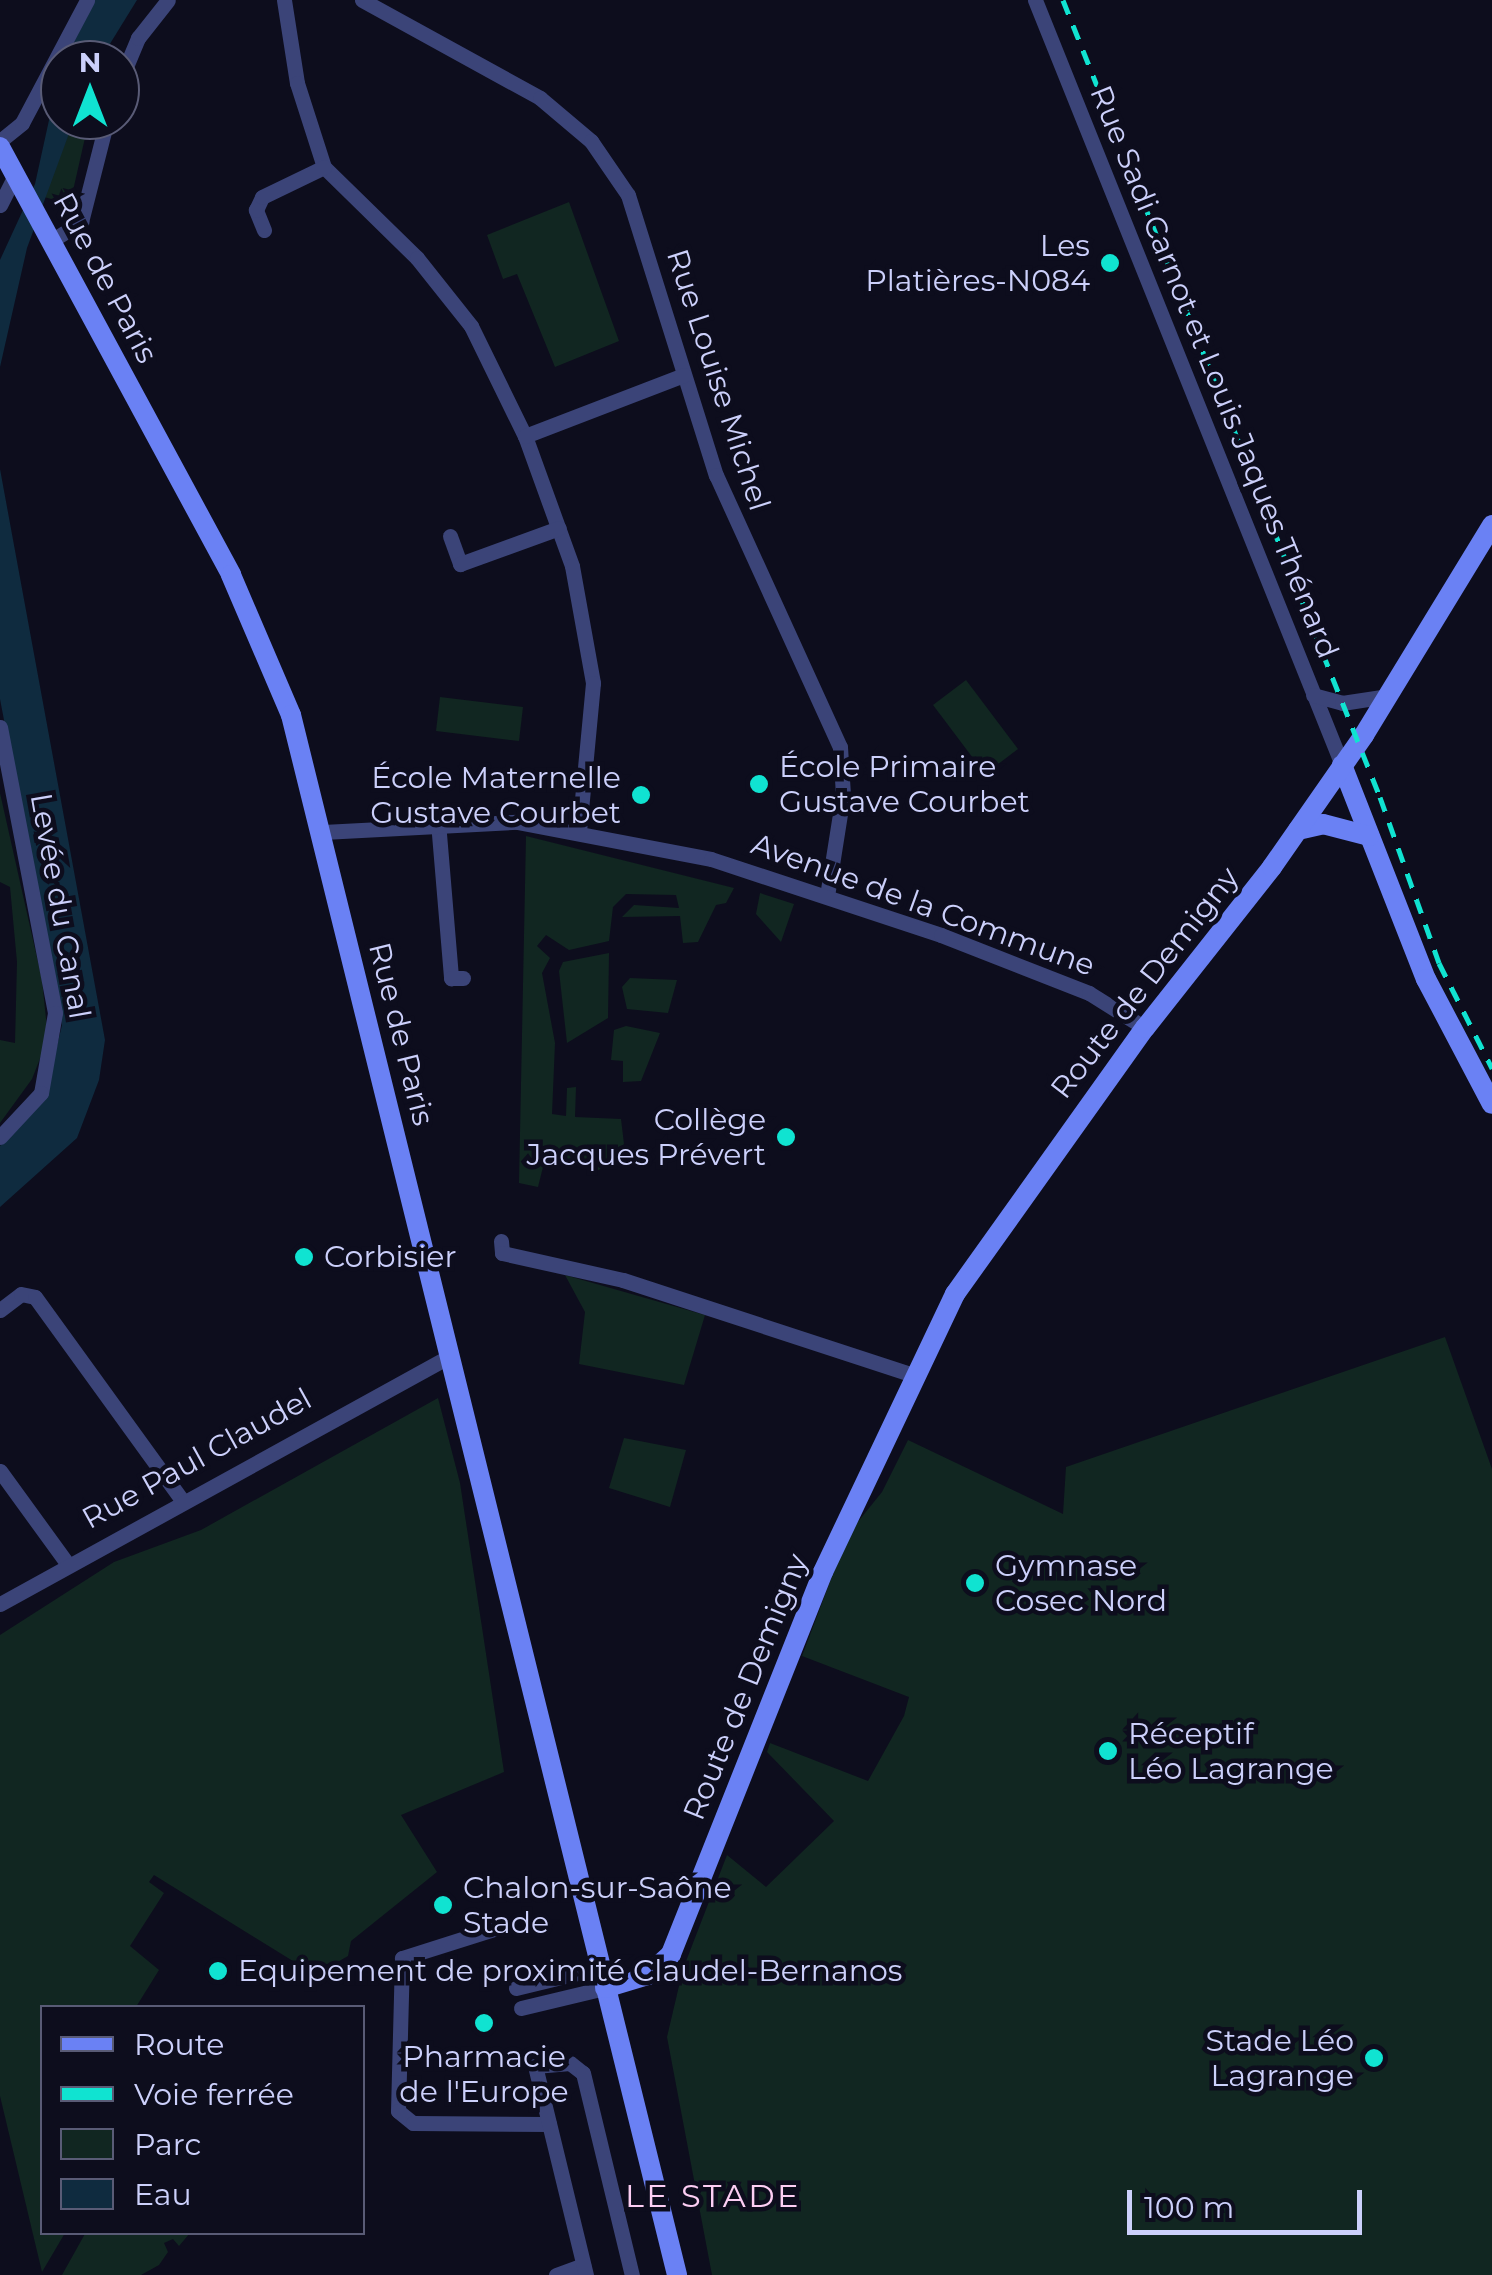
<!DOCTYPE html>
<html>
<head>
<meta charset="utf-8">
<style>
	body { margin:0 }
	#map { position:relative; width:1492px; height:2275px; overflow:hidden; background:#0d0d1d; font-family:Montserrat,sans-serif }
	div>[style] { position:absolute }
	.green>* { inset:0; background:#112621 }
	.water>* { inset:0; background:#0f2b3f }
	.street>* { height:15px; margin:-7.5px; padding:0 7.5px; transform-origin:7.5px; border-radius:7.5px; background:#3b4478 }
	.secondary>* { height:20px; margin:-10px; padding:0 10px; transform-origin:10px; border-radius:10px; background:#6a81f4 }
	.rail>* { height:5px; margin-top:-2.5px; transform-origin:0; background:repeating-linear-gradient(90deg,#10e3d1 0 15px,transparent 0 27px) }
	.dots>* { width:28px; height:28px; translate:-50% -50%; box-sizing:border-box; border:5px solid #0d0d1d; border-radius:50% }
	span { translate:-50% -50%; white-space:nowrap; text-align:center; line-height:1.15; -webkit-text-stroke:9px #0d0d1d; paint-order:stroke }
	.poi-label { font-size:30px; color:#ccd0fb }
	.right { translate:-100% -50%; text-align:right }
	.left { translate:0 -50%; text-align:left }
	.street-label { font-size:30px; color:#ccd0fb }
	.neighbourhood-label { font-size:32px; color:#fccef3; letter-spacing:2.5px }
	.legend { position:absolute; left:40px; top:2005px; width:325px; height:230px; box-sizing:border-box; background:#0d0d1d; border:2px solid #595b76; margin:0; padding:12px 18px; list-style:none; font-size:30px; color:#ccd0fb }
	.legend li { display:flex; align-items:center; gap:20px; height:50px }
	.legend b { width:50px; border:2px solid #595b76 }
	.north { position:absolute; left:40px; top:40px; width:100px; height:100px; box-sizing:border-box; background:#0d0d1d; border:2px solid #595b76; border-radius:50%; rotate:0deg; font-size:28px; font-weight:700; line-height:40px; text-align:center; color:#ccd0fb }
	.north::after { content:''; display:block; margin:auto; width:35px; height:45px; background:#10e3d1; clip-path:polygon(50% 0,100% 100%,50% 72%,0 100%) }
	.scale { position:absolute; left:1127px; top:2190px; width:235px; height:45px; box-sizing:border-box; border:5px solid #ccd0fb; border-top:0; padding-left:12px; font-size:30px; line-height:35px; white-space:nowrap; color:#ccd0fb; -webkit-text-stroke:8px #0d0d1d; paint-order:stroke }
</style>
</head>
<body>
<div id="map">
	<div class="green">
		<i style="clip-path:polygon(74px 120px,89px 120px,70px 204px,44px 197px)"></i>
		<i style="clip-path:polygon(569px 202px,619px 341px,555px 367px,517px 274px,503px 279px,487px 235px)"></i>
		<i style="clip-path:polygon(966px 680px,1018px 749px,985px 774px,933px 705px)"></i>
		<i style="clip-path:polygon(440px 697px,523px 707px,519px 741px,436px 731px)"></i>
		<i style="clip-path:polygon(0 793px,42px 980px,48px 1038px,32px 1079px,0 1123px,0 1040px,15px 1043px,17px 962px,10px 887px,0 882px)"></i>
		<i style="clip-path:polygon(526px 836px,734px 888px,726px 903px,716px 905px,698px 942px,683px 943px,680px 916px,622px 917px,634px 905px,679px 908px,676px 895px,626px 894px,613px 907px,609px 941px,569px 950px,546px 935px,537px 946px,550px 958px,542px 973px,555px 1043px,552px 1114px,566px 1116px,567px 1088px,576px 1087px,575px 1117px,621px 1119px,624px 1144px,599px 1170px,545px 1159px,538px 1187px,519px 1183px)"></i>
		<i style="clip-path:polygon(760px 893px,794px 904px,781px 942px,756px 914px)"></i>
		<i style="clip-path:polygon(609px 953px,608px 1018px,567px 1043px,559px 971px,563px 962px)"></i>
		<i style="clip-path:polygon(630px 978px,677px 980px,668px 1013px,627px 1009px,622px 987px)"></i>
		<i style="clip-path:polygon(626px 1026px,660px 1033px,641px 1081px,623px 1082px,623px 1061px,611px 1060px,614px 1030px)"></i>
		<i style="clip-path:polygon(565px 1275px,705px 1315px,684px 1385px,579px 1364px,585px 1312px)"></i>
		<i style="clip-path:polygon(1445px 1337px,1492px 1469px,1492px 2275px,712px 2275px,667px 2037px,683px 1969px,727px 1855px,766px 1887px,834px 1821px,767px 1752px,770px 1743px,868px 1781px,904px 1716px,909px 1697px,802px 1656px,848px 1534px,882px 1492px,908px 1440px,1063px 1514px,1066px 1467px)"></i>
		<i style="clip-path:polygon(438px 1398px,460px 1483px,504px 1772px,401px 1815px,437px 1872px,351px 1941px,348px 1956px,334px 1964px,301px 1966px,154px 1875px,149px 1882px,164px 1893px,130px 1946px,159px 1970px,136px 2007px,42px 2008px,42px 2232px,65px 2233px,42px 2272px,0 2096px,0 1635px,114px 1562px,201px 1530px)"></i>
		<i style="clip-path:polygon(624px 1438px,686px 1450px,670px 1507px,609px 1488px)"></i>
		<i style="clip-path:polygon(86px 2232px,190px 2232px,190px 2233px,179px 2246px,173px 2239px,164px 2243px,168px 2252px,159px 2265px,141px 2275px,62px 2275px)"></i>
	</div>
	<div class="water">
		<i style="clip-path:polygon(94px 0,137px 0,100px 60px,65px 60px)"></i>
		<i style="clip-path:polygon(60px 70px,60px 120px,74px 120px,27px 248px,0 367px,0 260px,35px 184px)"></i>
		<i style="clip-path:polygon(0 469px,105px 1040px,99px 1080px,77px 1138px,0 1207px,0 1146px,46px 1092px,62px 1025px,0 699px)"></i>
	</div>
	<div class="street">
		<i style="left:284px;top:0;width:84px;rotate:81.1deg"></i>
		<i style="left:297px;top:83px;width:88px;rotate:72.2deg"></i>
		<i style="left:324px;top:167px;width:130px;rotate:44.4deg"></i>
		<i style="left:417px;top:258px;width:87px;rotate:51.5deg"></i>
		<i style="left:471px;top:326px;width:123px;rotate:63.9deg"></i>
		<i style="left:525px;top:436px;width:138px;rotate:70.1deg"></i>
		<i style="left:572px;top:566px;width:119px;rotate:79.8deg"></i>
		<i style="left:593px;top:683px;width:148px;rotate:95.4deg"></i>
		<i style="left:362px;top:0;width:203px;rotate:28.8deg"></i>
		<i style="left:540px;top:98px;width:67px;rotate:40.1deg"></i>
		<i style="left:591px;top:141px;width:65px;rotate:55.6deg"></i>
		<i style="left:628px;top:195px;width:294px;rotate:72.6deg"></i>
		<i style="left:716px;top:475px;width:299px;rotate:65.5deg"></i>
		<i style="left:840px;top:747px;width:48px;rotate:86.4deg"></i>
		<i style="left:843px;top:795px;width:102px;rotate:99deg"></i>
		<i style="left:1035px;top:0;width:824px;rotate:68.13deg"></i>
		<i style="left:120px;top:81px;width:47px;rotate:-67.3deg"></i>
		<i style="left:138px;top:38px;width:48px;rotate:-51.7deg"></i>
		<i style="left:0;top:141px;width:28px;rotate:-39deg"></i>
		<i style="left:22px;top:123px;width:139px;rotate:-62.1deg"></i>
		<i style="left:0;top:205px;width:34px;rotate:-63deg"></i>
		<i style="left:264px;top:230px;width:22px;rotate:-112deg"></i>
		<i style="left:256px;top:210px;width:14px;rotate:-65deg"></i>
		<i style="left:262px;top:197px;width:69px;rotate:-25.8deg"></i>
		<i style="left:51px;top:241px;width:36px;rotate:-32deg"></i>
		<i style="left:81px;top:222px;width:105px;rotate:-75.7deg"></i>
		<i style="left:525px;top:436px;width:170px;rotate:-21deg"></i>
		<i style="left:450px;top:536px;width:30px;rotate:70deg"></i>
		<i style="left:460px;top:564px;width:105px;rotate:-20deg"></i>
		<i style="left:1313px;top:695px;width:30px;rotate:15deg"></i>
		<i style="left:1342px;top:703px;width:47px;rotate:-8.7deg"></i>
		<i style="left:0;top:727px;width:291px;rotate:79.1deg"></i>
		<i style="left:55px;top:1013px;width:81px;rotate:99.9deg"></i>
		<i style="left:41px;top:1093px;width:60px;rotate:133deg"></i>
		<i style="left:438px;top:822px;width:157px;rotate:85.2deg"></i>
		<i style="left:451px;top:978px;width:12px"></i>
		<i style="left:323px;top:832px;width:194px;rotate:-3deg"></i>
		<i style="left:517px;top:822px;width:197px;rotate:10.8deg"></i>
		<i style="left:711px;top:859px;width:242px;rotate:18.3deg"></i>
		<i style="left:941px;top:935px;width:159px;rotate:21.4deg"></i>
		<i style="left:1089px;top:993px;width:66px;rotate:32deg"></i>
		<i style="left:501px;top:1241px;width:12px;rotate:85deg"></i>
		<i style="left:502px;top:1253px;width:124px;rotate:12.6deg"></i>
		<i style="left:623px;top:1280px;width:305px;rotate:18.1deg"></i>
		<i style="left:0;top:1310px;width:26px;rotate:-37deg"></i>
		<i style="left:21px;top:1294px;width:14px;rotate:12deg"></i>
		<i style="left:35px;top:1297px;width:251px;rotate:54.1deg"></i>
		<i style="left:0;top:1471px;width:112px;rotate:54deg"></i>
		<i style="left:0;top:1604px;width:514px;rotate:-28.86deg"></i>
		<i style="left:500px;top:1927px;width:103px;rotate:162.4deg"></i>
		<i style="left:402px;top:1958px;width:153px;rotate:91.5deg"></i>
		<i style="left:398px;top:2111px;width:19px;rotate:39deg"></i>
		<i style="left:413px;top:2123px;width:136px;rotate:0.4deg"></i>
		<i style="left:516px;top:1988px;width:89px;rotate:-13.7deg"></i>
		<i style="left:521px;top:2008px;width:86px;rotate:-13.4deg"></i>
		<i style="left:556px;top:2275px;width:29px;rotate:-20deg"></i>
		<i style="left:586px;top:2275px;width:215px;rotate:-103.7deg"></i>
		<i style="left:535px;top:2066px;width:35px;rotate:-5deg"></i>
		<i style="left:570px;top:2063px;width:16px;rotate:38deg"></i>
		<i style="left:583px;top:2073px;width:208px;rotate:76.4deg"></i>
	</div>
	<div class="secondary">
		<i style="left:0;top:147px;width:486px;rotate:61.6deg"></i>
		<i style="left:231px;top:575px;width:152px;rotate:66.8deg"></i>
		<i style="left:291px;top:715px;width:1607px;rotate:76.1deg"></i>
		<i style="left:1342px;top:765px;width:230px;rotate:68.6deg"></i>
		<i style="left:1426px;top:979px;width:141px;rotate:62.2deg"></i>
		<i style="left:1298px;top:830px;width:26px;rotate:-13deg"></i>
		<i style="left:1323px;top:824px;width:48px;rotate:14.6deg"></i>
		<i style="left:605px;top:1988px;width:45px;rotate:-16.8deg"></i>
		<i style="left:648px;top:1975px;width:31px;rotate:-42deg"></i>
		<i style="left:671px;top:1954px;width:411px;rotate:-68.3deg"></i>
		<i style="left:823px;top:1572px;width:308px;rotate:-64.6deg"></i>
		<i style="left:955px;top:1294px;width:327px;rotate:-54.5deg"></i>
		<i style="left:1145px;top:1028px;width:205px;rotate:-51.7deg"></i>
		<i style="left:1272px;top:867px;width:161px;rotate:-55.1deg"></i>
		<i style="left:1364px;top:735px;width:246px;rotate:-58.6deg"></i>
	</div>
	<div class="rail">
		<i style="left:1063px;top:0;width:858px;rotate:68.31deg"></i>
		<i style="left:1380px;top:797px;width:176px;rotate:70.4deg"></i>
		<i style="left:1439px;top:963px;width:118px;rotate:63.2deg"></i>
	</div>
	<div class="dots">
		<i style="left:1110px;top:263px;background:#10e3d1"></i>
		<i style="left:759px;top:784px;background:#10e3d1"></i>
		<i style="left:641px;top:795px;background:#10e3d1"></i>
		<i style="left:786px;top:1137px;background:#10e3d1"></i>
		<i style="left:304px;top:1257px;background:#10e3d1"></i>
		<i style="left:975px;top:1583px;background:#10e3d1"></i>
		<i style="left:1108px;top:1751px;background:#10e3d1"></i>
		<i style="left:443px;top:1905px;background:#10e3d1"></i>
		<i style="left:218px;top:1971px;background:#10e3d1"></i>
		<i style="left:484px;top:2023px;background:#10e3d1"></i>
		<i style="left:1374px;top:2058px;background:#10e3d1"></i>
	</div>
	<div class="poi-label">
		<span class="right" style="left:1090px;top:263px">Les<br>Platières-N084</span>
		<span class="left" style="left:779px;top:784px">École Primaire<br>Gustave Courbet</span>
		<span class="right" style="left:621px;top:795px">École Maternelle<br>Gustave Courbet</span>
		<span class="right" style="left:766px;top:1137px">Collège<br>Jacques Prévert</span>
		<span class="left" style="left:324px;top:1257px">Corbisier</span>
		<span class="left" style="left:995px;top:1583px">Gymnase<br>Cosec Nord</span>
		<span class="left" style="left:1128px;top:1751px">Réceptif<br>Léo Lagrange</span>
		<span class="left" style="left:463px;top:1905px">Chalon-sur-Saône<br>Stade</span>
		<span class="left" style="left:238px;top:1971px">Equipement de proximité Claudel-Bernanos</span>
		<span class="right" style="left:1354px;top:2058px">Stade Léo<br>Lagrange</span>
		<span style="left:484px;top:2074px">Pharmacie<br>de l'Europe</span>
	</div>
	<div class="street-label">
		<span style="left:105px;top:278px;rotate:62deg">Rue de Paris</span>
		<span style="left:1214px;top:372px;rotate:68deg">Rue Sadi Carnot et Louis Jaques Thénard</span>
		<span style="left:718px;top:380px;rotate:72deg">Rue Louise Michel</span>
		<span style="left:923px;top:905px;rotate:20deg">Avenue de la Commune</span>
		<span style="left:60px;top:906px;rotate:80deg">Levée du Canal</span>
		<span style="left:1145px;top:983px;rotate:-52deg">Route de Demigny</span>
		<span style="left:401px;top:1034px;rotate:76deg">Rue de Paris</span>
		<span style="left:197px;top:1459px;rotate:-29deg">Rue Paul Claudel</span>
		<span style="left:746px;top:1687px;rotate:-68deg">Route de Demigny</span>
	</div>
	<div class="neighbourhood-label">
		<span style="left:713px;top:2196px">LE STADE</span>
	</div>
	<ul class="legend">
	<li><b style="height:12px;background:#6a81f4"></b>Route</li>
	<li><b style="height:12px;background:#10e3d1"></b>Voie ferrée</li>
	<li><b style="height:28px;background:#112621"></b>Parc</li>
	<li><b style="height:28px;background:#0f2b3f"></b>Eau</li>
	</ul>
	<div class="north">N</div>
	<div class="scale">100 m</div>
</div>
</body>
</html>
